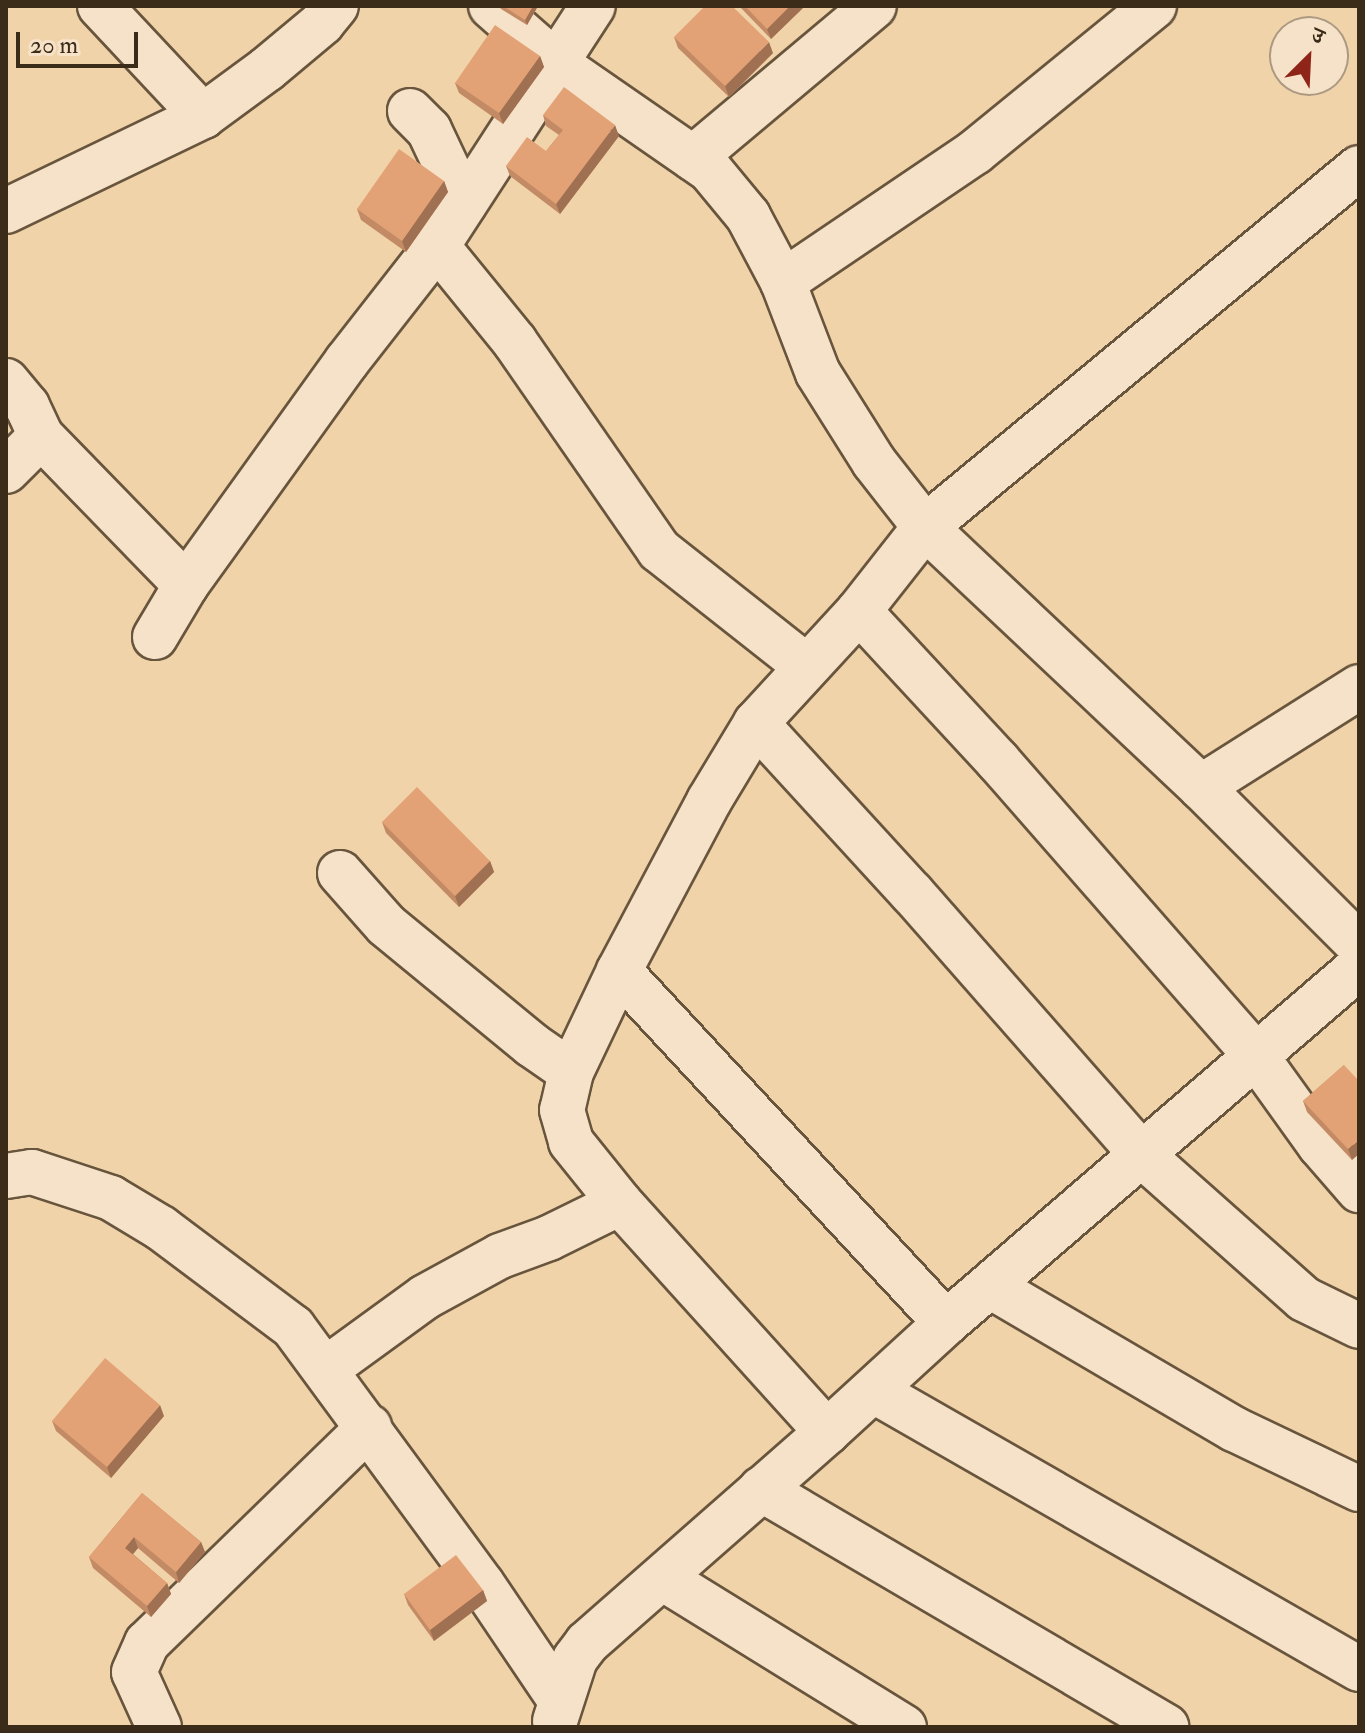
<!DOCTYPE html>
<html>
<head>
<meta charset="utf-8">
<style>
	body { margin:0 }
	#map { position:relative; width:1365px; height:1733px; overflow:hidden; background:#f1d3aa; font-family:"IM FELL Double Pica","Noto Serif Devanagari",serif }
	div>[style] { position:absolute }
	.roads { filter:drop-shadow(2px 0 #68553d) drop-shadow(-2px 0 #68553d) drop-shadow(0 2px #68553d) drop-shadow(0 -2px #68553d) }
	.minor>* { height:44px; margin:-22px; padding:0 22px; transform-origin:22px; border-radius:22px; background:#f6e2c8 }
	.wall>* { inset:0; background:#c38b65 }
	.shaded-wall>* { inset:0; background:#9f7152 }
	.building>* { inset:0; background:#e3a275 }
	span { translate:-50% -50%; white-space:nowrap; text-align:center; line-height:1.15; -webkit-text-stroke:6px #f6e2c8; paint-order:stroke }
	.frame { position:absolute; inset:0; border:8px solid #3b2b19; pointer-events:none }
	.north { position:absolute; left:1269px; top:16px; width:80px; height:80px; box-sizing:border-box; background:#f6e2c8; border:2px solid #ab9982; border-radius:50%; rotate:24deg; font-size:22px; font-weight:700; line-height:32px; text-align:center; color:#3b2b19 }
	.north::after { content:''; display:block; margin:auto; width:28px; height:36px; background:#8f2418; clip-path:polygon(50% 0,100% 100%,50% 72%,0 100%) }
	.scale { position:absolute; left:16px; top:32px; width:122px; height:36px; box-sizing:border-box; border:4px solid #3b2b19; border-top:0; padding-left:10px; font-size:24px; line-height:28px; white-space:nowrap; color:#3b2b19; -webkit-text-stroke:6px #f6e2c8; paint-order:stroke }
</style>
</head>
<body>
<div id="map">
	<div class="roads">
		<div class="minor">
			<i style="left:100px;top:6px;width:151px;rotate:46.9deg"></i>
			<i style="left:491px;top:6px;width:88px;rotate:41.3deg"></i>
			<i style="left:557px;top:64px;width:186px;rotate:34.7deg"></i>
			<i style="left:710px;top:170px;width:60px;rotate:50.4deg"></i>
			<i style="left:748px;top:216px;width:75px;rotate:62.1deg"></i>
			<i style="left:783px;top:282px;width:97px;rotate:69deg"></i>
			<i style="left:818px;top:373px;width:105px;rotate:57.8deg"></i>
			<i style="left:874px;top:462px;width:83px;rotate:51.9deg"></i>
			<i style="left:925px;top:527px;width:379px;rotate:43.3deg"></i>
			<i style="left:1201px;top:787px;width:223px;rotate:45deg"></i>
			<i style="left:410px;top:111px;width:27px;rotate:45deg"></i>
			<i style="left:429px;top:130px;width:82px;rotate:64.7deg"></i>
			<i style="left:693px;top:158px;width:236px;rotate:-40deg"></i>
			<i style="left:1359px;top:168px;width:563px;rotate:140.4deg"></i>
			<i style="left:925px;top:527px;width:107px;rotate:128.2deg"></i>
			<i style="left:859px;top:611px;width:152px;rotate:132.6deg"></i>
			<i style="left:756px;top:723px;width:91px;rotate:121.1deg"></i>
			<i style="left:709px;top:801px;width:192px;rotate:117.9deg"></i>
			<i style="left:619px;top:971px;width:112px;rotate:115.4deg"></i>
			<i style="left:571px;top:1072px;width:39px;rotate:103deg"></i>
			<i style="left:562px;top:1110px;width:33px;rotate:74deg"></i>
			<i style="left:571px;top:1142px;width:78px;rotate:51.2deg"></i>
			<i style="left:620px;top:1203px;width:309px;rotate:47.9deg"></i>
			<i style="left:827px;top:1432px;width:161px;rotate:-42.5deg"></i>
			<i style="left:946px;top:1323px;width:545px;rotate:-40.76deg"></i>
			<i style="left:6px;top:211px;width:219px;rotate:-25.7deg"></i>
			<i style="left:203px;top:116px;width:79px;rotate:-36.3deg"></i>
			<i style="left:267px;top:69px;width:72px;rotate:-39.9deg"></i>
			<i style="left:322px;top:23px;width:22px;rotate:-51deg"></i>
			<i style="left:437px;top:246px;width:124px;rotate:50.9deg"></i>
			<i style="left:515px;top:342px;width:253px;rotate:55.3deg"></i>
			<i style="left:659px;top:550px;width:187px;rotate:38.3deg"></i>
			<i style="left:783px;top:282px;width:232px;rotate:-34.1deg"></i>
			<i style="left:975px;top:152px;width:231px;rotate:-39.2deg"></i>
			<i style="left:6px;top:381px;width:33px;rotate:50deg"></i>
			<i style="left:27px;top:406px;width:33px;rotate:65deg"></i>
			<i style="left:6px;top:471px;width:49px;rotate:-45deg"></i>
			<i style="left:41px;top:436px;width:208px;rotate:45.8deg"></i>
			<i style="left:859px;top:611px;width:205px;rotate:47.2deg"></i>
			<i style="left:998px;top:761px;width:392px;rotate:48.8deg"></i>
			<i style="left:1256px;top:1056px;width:110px;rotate:54.3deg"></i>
			<i style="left:1320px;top:1145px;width:60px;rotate:49.1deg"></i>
			<i style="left:155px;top:637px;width:61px;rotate:-59.2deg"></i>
			<i style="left:186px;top:585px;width:276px;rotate:-54.3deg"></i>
			<i style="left:347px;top:361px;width:146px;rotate:-52deg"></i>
			<i style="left:437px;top:246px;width:286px;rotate:-57deg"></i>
			<i style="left:756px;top:723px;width:231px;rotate:47.5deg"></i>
			<i style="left:912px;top:893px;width:350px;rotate:48.7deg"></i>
			<i style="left:1143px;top:1156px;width:215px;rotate:41.6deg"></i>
			<i style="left:1304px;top:1299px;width:61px;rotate:26.1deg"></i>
			<i style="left:1201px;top:787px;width:187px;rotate:-32.3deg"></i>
			<i style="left:340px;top:873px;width:69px;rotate:48.5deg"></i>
			<i style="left:386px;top:925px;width:189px;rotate:39.4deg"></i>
			<i style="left:532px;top:1045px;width:47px;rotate:34.7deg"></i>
			<i style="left:619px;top:971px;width:480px;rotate:47.1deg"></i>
			<i style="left:6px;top:1176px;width:26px;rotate:-9deg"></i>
			<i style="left:32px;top:1172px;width:83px;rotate:18.2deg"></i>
			<i style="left:111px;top:1198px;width:58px;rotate:31deg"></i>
			<i style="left:161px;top:1228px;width:165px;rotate:36.9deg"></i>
			<i style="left:293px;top:1327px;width:319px;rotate:53.7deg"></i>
			<i style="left:482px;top:1584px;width:141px;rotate:56deg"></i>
			<i style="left:990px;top:1286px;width:283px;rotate:30.4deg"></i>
			<i style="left:1234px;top:1429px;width:139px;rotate:25.6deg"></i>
			<i style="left:326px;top:1369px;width:122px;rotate:-36deg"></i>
			<i style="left:425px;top:1297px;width:85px;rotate:-28.7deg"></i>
			<i style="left:500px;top:1256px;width:52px;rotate:-20.2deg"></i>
			<i style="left:549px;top:1238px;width:79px;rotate:-26.2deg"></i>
			<i style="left:874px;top:1391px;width:559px;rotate:29.82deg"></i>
			<i style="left:761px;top:1489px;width:470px;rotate:30.4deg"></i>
			<i style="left:664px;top:1579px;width:282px;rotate:31.7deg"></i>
			<i style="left:555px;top:1721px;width:65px;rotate:-72.1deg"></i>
			<i style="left:575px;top:1659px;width:20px;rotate:-53deg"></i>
			<i style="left:587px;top:1643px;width:320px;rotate:-41.3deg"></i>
			<i style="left:159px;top:1727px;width:60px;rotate:-114.4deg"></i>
			<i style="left:134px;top:1672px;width:32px;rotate:-66deg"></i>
			<i style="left:147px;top:1643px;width:310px;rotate:-44.2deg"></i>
		</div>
	</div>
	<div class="wall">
		<i style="clip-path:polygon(499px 6px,538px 6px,527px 25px,501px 9px)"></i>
		<i style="clip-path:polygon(739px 6px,805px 6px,771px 39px)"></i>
		<i style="clip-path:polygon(674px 37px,773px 53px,729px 97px,678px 48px)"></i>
		<i style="clip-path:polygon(540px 56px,544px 67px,503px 124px,459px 93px,455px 83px)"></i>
		<i style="clip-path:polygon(543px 115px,619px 136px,560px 214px,510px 176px,506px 166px,546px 151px,559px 135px,546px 126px)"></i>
		<i style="clip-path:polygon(444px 181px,448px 192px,406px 252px,361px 220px,357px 209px)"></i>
		<i style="clip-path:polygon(382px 822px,490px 861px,494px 872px,459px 907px,386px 833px)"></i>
		<i style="clip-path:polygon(1344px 1065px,1352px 1160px,1307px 1112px,1303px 1101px)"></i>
		<i style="clip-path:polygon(164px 1416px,111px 1478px,56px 1431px,52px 1421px)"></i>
		<i style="clip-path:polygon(142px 1493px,201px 1542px,205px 1552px,179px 1583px,138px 1548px,133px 1554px,167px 1583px,171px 1594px,151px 1617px,93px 1568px,89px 1557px)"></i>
		<i style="clip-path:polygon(483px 1590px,487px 1601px,434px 1641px,408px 1605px,404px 1594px)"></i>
	</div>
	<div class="shaded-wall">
		<i style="clip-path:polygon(533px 6px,538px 6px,527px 25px,525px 20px)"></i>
		<i style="clip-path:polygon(790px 6px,805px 6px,771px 39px,767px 29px)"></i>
		<i style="clip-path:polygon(769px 42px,773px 53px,729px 97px,725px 86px)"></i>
		<i style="clip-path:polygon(540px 56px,544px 67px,503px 124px,499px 113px)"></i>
		<i style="clip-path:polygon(615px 125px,619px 136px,560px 214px,556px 204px)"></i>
		<i style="clip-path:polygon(444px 181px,448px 192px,406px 252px,402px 241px)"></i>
		<i style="clip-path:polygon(490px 861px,494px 872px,459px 907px,455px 896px)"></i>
		<i style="clip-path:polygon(1359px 1140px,1359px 1154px,1352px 1160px,1348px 1149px)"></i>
		<i style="clip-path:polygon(160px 1405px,164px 1416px,111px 1478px,107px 1467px)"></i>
		<i style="clip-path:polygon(134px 1537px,138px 1548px,129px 1559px,125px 1548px)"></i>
		<i style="clip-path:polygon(201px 1542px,205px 1552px,179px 1583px,176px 1572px)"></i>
		<i style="clip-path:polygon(167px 1583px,171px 1594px,151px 1617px,147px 1606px)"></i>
		<i style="clip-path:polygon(483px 1590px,487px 1601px,434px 1641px,430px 1630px)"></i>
	</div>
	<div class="building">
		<i style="clip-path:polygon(503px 6px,533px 6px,525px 20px)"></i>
		<i style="clip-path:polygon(705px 6px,732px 6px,769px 42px,725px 86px,674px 37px)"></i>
		<i style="clip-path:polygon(745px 6px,790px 6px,767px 29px)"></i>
		<i style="clip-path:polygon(495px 25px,540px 56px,499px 113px,455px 83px)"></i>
		<i style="clip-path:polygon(564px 87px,615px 125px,556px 204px,506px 166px,527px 137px,546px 151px,563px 130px,543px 115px)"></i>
		<i style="clip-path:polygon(399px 149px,444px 181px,402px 241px,357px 209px)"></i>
		<i style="clip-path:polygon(417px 787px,490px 861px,455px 896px,382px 822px)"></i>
		<i style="clip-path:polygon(1344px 1065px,1359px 1081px,1359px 1140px,1348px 1149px,1303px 1101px)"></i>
		<i style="clip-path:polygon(105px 1358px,160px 1405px,107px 1467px,52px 1421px)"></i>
		<i style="clip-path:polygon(142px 1493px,201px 1542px,176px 1572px,134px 1537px,125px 1548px,167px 1583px,147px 1606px,89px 1557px)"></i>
		<i style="clip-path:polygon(456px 1555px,483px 1590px,430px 1630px,404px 1594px)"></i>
	</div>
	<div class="frame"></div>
	<div class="north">उ</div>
	<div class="scale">20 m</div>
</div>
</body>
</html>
